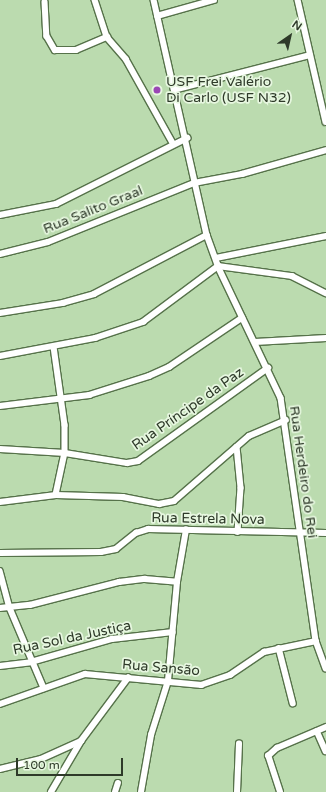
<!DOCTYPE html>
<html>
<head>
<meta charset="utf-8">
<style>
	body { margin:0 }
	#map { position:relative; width:326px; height:792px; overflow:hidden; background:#bbdbaf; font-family:"Varela Round",sans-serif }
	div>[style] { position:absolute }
	.roads { filter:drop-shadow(1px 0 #56724a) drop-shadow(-1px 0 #56724a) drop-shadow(0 1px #56724a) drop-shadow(0 -1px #56724a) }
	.minor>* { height:5.5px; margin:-2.75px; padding:0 2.75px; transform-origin:2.75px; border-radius:2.75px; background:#fff }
	.dots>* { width:11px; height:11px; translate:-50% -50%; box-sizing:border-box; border:2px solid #e7f7e0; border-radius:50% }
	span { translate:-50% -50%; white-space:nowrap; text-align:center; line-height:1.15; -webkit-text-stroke:3.5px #e7f7e0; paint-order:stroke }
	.poi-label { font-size:14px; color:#2e3a29 }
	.left { translate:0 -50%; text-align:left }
	.street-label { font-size:14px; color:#2e3a29 }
	.north { position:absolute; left:270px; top:16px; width:40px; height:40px; -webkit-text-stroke:3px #e7f7e0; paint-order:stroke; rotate:34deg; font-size:11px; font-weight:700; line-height:16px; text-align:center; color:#2e3a29 }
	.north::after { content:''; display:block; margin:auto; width:14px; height:18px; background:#2e3a29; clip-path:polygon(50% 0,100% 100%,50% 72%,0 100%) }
	.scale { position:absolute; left:16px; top:758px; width:107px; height:18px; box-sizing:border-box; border:2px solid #2e3a29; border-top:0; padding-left:5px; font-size:12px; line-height:14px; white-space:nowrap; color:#2e3a29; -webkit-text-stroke:3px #e7f7e0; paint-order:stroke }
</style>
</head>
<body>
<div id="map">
	<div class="roads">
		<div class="minor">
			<i style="left:95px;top:0;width:39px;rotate:72deg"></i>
			<i style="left:107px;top:37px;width:29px;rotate:49deg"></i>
			<i style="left:126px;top:59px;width:96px;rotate:60.8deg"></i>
			<i style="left:154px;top:0;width:241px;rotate:77.3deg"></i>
			<i style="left:207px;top:235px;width:33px;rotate:70deg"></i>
			<i style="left:218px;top:266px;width:146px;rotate:64.5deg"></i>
			<i style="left:281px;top:398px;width:246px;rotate:81.8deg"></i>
			<i style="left:316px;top:641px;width:29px;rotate:70deg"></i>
			<i style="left:298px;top:0;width:125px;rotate:77.1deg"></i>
			<i style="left:45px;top:2px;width:34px;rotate:87deg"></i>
			<i style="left:47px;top:36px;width:16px;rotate:60deg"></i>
			<i style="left:55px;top:50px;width:21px"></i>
			<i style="left:76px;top:50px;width:34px;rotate:-23deg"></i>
			<i style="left:157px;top:16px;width:59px;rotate:-15.7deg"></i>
			<i style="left:174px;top:90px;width:140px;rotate:-14.4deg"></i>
			<i style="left:0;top:215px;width:57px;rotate:-11.1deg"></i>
			<i style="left:56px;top:204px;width:147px;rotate:-26.7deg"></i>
			<i style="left:0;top:254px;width:49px;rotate:-14deg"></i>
			<i style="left:48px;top:242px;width:157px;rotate:-22deg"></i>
			<i style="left:194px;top:183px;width:49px;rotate:-10.6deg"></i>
			<i style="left:242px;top:174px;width:87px;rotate:-15.9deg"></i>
			<i style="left:216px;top:258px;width:112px;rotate:-11.3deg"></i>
			<i style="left:218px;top:266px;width:75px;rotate:7.7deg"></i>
			<i style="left:292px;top:276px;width:38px;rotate:27deg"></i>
			<i style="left:0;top:313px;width:64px;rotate:-9deg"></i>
			<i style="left:63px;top:303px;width:32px;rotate:-16deg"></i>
			<i style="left:94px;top:294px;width:127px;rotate:-27.6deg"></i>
			<i style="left:255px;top:342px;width:71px;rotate:-3.2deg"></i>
			<i style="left:54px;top:347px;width:79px;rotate:82deg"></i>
			<i style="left:65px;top:425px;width:28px;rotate:90deg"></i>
			<i style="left:65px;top:453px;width:43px;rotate:102.1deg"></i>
			<i style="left:0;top:356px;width:97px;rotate:-10.7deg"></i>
			<i style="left:95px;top:338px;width:51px;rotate:-18.4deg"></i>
			<i style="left:143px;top:322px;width:94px;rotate:-36.7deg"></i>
			<i style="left:0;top:406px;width:90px;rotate:-7deg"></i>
			<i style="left:89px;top:395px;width:63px;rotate:-17.6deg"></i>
			<i style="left:149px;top:376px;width:22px;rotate:-24deg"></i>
			<i style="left:169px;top:367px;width:88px;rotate:-33.9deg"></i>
			<i style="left:237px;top:447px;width:41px;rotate:84.4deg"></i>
			<i style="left:241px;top:488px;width:44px;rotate:93.9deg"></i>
			<i style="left:0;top:449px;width:65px;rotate:3.5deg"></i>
			<i style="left:65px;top:453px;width:63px;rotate:9.2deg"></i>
			<i style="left:127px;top:463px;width:11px;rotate:-10deg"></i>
			<i style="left:138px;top:461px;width:160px;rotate:-35.6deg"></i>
			<i style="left:0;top:502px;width:56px;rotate:-7.1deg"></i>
			<i style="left:56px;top:495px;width:67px;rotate:1.7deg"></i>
			<i style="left:123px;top:497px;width:37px;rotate:11deg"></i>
			<i style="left:159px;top:504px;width:15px;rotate:-11deg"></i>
			<i style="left:174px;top:501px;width:99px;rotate:-40.9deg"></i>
			<i style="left:249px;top:436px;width:40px;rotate:-23.4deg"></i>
			<i style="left:0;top:553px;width:101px;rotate:-0.6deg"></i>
			<i style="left:101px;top:552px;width:15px;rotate:-11deg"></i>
			<i style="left:116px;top:549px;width:26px;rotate:-39deg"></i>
			<i style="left:136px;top:533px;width:13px;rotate:-18deg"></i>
			<i style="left:148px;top:529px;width:178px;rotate:1.3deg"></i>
			<i style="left:0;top:571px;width:38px;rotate:75deg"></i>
			<i style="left:10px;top:608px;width:87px;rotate:67deg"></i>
			<i style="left:0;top:608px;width:30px;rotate:-6deg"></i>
			<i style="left:30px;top:605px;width:92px;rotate:-14.5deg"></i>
			<i style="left:119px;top:582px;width:26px;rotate:-7deg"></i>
			<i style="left:145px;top:579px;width:32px;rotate:5deg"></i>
			<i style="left:279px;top:648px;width:57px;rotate:75.7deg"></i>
			<i style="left:0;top:666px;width:31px;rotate:-7deg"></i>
			<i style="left:31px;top:662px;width:84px;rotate:-15.9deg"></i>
			<i style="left:112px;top:639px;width:61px;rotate:-6.5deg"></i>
			<i style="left:0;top:704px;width:90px;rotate:-19.4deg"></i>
			<i style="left:85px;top:674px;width:117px;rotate:5.4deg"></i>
			<i style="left:201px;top:685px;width:31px;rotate:-19deg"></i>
			<i style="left:230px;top:675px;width:41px;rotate:-34.1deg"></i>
			<i style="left:264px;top:652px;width:53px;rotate:-11.9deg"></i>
			<i style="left:317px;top:731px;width:22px;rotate:66deg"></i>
			<i style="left:0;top:769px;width:42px;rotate:-13.7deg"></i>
			<i style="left:41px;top:759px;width:44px;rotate:-24.2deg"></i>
			<i style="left:81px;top:741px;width:79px;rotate:-53.3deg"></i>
			<i style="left:51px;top:792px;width:59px;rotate:-59.5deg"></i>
			<i style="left:115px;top:792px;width:9px;rotate:-72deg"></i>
			<i style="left:141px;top:792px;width:58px;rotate:-80deg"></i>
			<i style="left:151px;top:735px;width:57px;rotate:-72.5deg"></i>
			<i style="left:168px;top:681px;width:99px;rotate:-84.8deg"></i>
			<i style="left:177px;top:582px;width:53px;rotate:-80.2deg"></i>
			<i style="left:237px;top:792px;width:48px;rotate:-87.6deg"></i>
			<i style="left:280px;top:792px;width:38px;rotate:-108deg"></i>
			<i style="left:268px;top:756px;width:12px;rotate:-42deg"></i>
			<i style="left:277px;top:748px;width:53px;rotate:-23.2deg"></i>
		</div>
	</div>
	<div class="dots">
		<i style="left:157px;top:90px;background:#9a47b5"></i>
	</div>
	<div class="poi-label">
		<span class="left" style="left:166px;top:90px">USF Frei Valério<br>Di Carlo (USF N32)</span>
	</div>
	<div class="street-label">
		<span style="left:93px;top:210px;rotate:-22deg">Rua Salito Graal</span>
		<span style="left:188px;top:409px;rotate:-35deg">Rua Príncipe da Paz</span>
		<span style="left:303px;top:472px;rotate:82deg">Rua Herdeiro do Rei</span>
		<span style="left:208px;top:519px;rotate:1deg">Rua Estrela Nova</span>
		<span style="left:72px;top:638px;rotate:-12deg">Rua Sol da Justiça</span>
		<span style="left:161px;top:668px;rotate:5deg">Rua Sansão</span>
	</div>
	<div class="north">N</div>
	<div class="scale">100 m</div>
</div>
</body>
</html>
